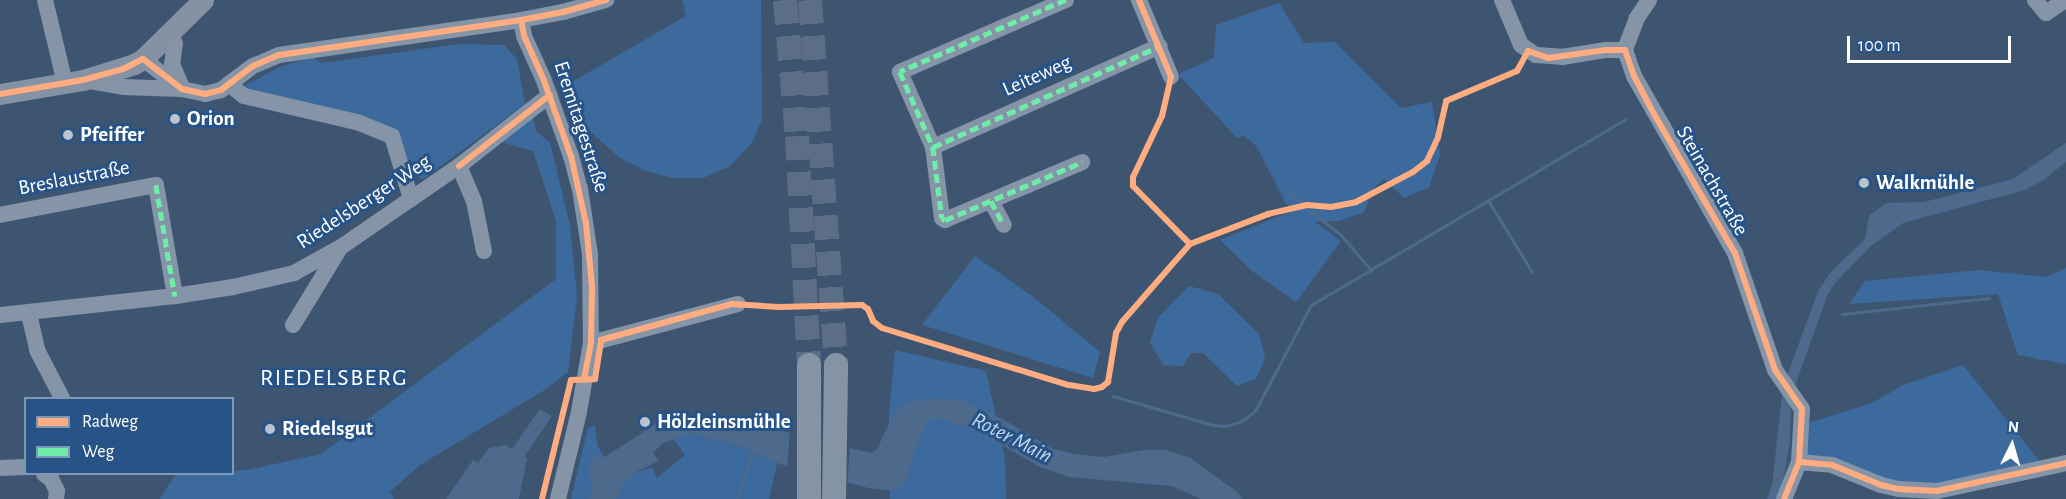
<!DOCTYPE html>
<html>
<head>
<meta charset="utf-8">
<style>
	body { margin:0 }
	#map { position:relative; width:2066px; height:499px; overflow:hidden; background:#3e5571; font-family:"Alegreya Sans",sans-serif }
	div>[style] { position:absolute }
	.green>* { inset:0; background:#3d6a9d }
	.water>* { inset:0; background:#4d6a8d }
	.pier>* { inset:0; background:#3e5571 }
	.stream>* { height:3px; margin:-1.5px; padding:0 1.5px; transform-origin:1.5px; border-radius:1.5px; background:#4d6a8d }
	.highway-tunnel>* { height:24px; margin-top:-12px; transform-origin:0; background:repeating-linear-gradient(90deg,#5b6e86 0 24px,transparent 0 36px) }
	.minor>* { height:16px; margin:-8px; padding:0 8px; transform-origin:8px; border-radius:8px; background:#8595a7 }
	.major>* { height:21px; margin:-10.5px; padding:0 10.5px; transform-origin:10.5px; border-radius:10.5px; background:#8492a4 }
	.highway>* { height:24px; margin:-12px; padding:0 12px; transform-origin:12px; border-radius:12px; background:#8594a5 }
	.quiet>* { height:4.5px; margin-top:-2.25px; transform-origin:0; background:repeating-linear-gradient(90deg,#6deda7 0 9px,transparent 0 13.5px) }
	.cycleway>* { height:6px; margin:-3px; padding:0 3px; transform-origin:3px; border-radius:3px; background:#ffac80 }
	.dots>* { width:16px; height:16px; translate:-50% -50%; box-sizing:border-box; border:3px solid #285387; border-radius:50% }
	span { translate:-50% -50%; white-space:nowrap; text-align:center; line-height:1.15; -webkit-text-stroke:6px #285387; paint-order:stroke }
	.street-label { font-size:21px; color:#fff }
	.poi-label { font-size:21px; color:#fff; font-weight:700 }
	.left { translate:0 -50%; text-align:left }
	.water-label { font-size:22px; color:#c0d7ef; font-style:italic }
	.quarter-label { font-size:24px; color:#fff; letter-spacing:1.5px }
	.legend { position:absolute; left:24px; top:397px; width:210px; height:78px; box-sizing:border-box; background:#285387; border:2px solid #7e98b7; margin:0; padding:8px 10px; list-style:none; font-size:18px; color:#fff }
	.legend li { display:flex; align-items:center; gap:12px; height:30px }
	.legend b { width:30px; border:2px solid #7e98b7 }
	.north { position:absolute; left:1982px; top:415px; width:60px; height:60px; -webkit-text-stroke:4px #285387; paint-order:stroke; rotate:5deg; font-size:16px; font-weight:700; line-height:24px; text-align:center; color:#fff }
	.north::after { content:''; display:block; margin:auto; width:21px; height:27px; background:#fff; clip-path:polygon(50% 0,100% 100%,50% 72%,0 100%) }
	.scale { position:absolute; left:1847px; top:36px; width:164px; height:27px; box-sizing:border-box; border:3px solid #fff; border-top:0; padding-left:8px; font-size:18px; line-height:21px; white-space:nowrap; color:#fff; -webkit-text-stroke:4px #285387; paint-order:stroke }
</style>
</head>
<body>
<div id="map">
	<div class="green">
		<i style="clip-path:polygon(682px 0,761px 0,762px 120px,751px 144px,730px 166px,703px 178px,672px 178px,646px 171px,620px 158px,592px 133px,571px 103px,565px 86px,686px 16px)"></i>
		<i style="clip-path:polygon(1279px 3px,1304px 43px,1335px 42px,1401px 108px,1432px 102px,1440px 155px,1429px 187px,1404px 198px,1384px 179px,1374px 188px,1364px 212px,1339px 221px,1315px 222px,1341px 241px,1296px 302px,1252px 271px,1220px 240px,1295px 210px,1286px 204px,1257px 147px,1244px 135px,1237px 138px,1178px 74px,1214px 58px,1216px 25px)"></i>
		<i style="clip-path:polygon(460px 44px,504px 45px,517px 59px,525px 104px,423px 179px,409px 172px,400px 138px,243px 90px,244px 86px,280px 67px,312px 57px,321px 63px)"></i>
		<i style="clip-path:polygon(533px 117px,536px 131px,550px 143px,570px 225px,577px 296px,568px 372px,543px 391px,420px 465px,390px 492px,394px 499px,160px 499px,176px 474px,232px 474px,233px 471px,247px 470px,321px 454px,556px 279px,556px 221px,533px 151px,500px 142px)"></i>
		<i style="clip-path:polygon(975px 256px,1032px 296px,1100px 352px,1093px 378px,922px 325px)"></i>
		<i style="clip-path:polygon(2066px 268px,2066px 364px,2018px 355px,1998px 294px,1849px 304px,1865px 281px,1980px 270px,2046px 277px)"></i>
		<i style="clip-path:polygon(1189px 286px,1218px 294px,1259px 334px,1265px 358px,1256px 379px,1237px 386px,1203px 353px,1191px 353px,1183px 366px,1163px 365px,1150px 342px,1158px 318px)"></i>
		<i style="clip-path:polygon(895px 350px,986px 371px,1005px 460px,1006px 499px,890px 499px,889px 413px)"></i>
		<i style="clip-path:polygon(1963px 365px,2045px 468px,1937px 491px,1799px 462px,1802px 425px,1872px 403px,1903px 385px)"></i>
		<i style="clip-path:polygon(595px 426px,597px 445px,605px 458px,588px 473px,593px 486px,589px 499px,571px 499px,588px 428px)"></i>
		<i style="clip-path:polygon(690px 434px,736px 445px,777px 463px,769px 499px,617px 499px,622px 486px,634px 473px,652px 467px,657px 478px,685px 455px,673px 438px)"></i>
	</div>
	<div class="water">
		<i style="clip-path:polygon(2066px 143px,2066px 162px,2042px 181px,2025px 190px,1903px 223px,1871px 246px,1835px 283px,1827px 296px,1791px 397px,1790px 441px,1782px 488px,1778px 499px,1767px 499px,1772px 485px,1783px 387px,1818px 291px,1831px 272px,1865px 239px,1869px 216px,1886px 203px,1924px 202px,2013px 179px)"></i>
		<i style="clip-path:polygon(935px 398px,960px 400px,1004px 420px,1053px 449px,1074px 454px,1104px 457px,1144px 450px,1167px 450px,1190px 458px,1236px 491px,1243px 499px,1201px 499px,1172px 486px,1069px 477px,1038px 466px,979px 431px,936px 418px,925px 424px,912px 458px,909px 473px,903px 485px,892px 491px,868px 488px,777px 463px,736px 445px,690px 434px,663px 443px,653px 453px,659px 461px,634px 473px,622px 486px,617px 499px,589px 499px,593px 486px,588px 473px,591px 459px,596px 456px,605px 457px,663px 419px,694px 415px,778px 430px,871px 453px,877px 449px,895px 412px,911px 401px)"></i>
		<i style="clip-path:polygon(540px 409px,552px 416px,524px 457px,527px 458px,519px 499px,446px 499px,473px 460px,478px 463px,489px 448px,506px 445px,512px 449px)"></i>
	</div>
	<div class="pier">
		<i style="clip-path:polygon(790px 430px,850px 445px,847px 485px,787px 469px)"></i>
	</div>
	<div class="stream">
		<i style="left:1285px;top:190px;width:20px;rotate:37deg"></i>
		<i style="left:1489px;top:202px;width:82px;rotate:58.4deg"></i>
		<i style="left:1309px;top:210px;width:39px;rotate:38deg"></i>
		<i style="left:1340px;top:234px;width:48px;rotate:49.3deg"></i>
		<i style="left:1842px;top:314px;width:148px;rotate:-6.2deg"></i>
		<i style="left:1113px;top:396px;width:104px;rotate:16.2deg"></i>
		<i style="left:1213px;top:425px;width:13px;rotate:4deg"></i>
		<i style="left:1226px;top:426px;width:17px;rotate:-17deg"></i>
		<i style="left:1242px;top:421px;width:16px;rotate:-38deg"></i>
		<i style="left:1255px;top:411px;width:120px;rotate:-62.2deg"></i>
		<i style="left:1311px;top:305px;width:365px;rotate:-30.6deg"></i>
		<i style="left:737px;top:499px;width:52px;rotate:-72.3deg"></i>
	</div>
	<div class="highway-tunnel">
		<i style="left:785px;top:0;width:137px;rotate:85deg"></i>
		<i style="left:797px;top:136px;width:229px;rotate:87deg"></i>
		<i style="left:810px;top:0;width:366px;rotate:85.9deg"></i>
	</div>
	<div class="minor">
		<i style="left:45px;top:0;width:85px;rotate:76.5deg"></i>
		<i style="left:1066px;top:0;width:181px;rotate:156.6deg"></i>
		<i style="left:900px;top:72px;width:82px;rotate:66.3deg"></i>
		<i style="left:933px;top:147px;width:72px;rotate:82.8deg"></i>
		<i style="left:942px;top:218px;width:4px;rotate:34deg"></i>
		<i style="left:945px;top:220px;width:149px;rotate:-22.9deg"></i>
		<i style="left:1139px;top:0;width:83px;rotate:67.4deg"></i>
		<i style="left:1502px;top:0;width:49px;rotate:67.1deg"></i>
		<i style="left:1521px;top:45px;width:18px;rotate:34deg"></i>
		<i style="left:1536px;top:55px;width:26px;rotate:4deg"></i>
		<i style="left:1562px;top:57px;width:45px;rotate:-9deg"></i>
		<i style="left:1606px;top:50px;width:19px"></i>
		<i style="left:1649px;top:0;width:22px;rotate:124deg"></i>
		<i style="left:1637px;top:18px;width:34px;rotate:111deg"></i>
		<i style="left:1625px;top:50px;width:28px;rotate:71deg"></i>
		<i style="left:1634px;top:76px;width:204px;rotate:60.3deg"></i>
		<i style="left:1735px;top:253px;width:124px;rotate:71.1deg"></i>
		<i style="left:1775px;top:370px;width:47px;rotate:55.3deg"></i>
		<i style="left:1802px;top:409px;width:53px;rotate:93.2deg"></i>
		<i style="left:1799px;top:462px;width:40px;rotate:112deg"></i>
		<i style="left:2035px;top:0;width:17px;rotate:50deg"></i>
		<i style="left:2046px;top:13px;width:23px;rotate:-34deg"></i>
		<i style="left:521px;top:20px;width:16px;rotate:79deg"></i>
		<i style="left:524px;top:36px;width:46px;rotate:65.7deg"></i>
		<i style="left:543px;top:78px;width:83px;rotate:70.3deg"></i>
		<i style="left:571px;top:156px;width:34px;rotate:75deg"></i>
		<i style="left:580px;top:189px;width:66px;rotate:81.3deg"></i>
		<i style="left:590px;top:254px;width:89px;rotate:89.4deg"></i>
		<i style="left:591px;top:343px;width:70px;rotate:99.9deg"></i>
		<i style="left:579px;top:412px;width:89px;rotate:103.6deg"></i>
		<i style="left:175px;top:43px;width:21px;rotate:98deg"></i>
		<i style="left:172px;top:64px;width:26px;rotate:67deg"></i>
		<i style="left:143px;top:59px;width:49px;rotate:37.6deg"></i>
		<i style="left:182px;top:89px;width:24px;rotate:12deg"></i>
		<i style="left:205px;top:94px;width:16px;rotate:-14deg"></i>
		<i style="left:221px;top:90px;width:40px;rotate:-37deg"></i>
		<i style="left:253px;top:66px;width:28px;rotate:-23deg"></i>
		<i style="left:279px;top:55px;width:245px;rotate:-8.2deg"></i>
		<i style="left:521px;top:20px;width:43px;rotate:-10.8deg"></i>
		<i style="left:563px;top:12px;width:45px;rotate:-15.6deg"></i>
		<i style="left:84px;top:80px;width:40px;rotate:10deg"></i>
		<i style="left:123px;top:87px;width:58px;rotate:2deg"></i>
		<i style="left:229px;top:84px;width:19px;rotate:39deg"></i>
		<i style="left:244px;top:96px;width:116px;rotate:13deg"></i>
		<i style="left:357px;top:122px;width:38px;rotate:22deg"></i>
		<i style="left:392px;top:136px;width:66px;rotate:73.2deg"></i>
		<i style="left:933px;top:147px;width:248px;rotate:-24deg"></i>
		<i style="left:459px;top:166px;width:38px;rotate:67deg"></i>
		<i style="left:474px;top:201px;width:51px;rotate:78.7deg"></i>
		<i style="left:991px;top:201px;width:27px;rotate:62deg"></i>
		<i style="left:0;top:215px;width:159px;rotate:-10.9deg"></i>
		<i style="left:156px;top:185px;width:113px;rotate:80.3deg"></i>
		<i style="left:29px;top:314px;width:37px;rotate:77deg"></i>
		<i style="left:37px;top:350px;width:54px;rotate:62.5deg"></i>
		<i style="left:0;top:315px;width:176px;rotate:-6.2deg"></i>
		<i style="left:175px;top:296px;width:59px;rotate:-8.8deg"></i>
		<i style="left:233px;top:287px;width:63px;rotate:-12.9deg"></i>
		<i style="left:294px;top:273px;width:54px;rotate:-29deg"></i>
		<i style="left:341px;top:247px;width:143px;rotate:-34.5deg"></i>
		<i style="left:459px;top:166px;width:115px;rotate:-38deg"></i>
		<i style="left:293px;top:325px;width:90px;rotate:-58.6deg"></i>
		<i style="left:591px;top:343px;width:152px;rotate:-14.9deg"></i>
		<i style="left:1799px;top:462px;width:33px;rotate:5deg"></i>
		<i style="left:1832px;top:465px;width:53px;rotate:22.2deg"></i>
		<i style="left:1881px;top:485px;width:18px;rotate:13deg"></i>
		<i style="left:1899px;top:489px;width:38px;rotate:3deg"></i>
		<i style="left:1937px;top:491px;width:132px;rotate:-12.2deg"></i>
		<i style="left:0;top:468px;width:26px;rotate:-2deg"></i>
		<i style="left:44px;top:474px;width:9px;rotate:36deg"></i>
		<i style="left:51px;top:479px;width:13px;rotate:63deg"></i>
		<i style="left:57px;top:491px;width:8px;rotate:97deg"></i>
	</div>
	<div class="major">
		<i style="left:0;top:94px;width:84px;rotate:-9.6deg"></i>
		<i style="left:83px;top:80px;width:53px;rotate:-17.4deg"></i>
		<i style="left:134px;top:64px;width:10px;rotate:-29deg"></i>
		<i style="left:143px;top:59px;width:84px;rotate:-44.5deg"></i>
	</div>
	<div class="highway">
		<i style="left:809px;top:499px;width:134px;rotate:-90deg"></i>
		<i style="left:834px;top:499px;width:134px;rotate:-89.1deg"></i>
	</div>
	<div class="quiet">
		<i style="left:1066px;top:0;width:181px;rotate:156.6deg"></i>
		<i style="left:900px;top:72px;width:82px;rotate:66.3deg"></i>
		<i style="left:933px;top:147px;width:72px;rotate:82.8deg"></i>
		<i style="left:942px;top:218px;width:4px;rotate:34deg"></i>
		<i style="left:945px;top:220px;width:149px;rotate:-22.9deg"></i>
		<i style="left:933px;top:147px;width:248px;rotate:-24deg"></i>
		<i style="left:156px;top:185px;width:113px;rotate:80.3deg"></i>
		<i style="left:991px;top:201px;width:27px;rotate:62deg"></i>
	</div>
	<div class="cycleway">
		<i style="left:1139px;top:0;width:83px;rotate:67.4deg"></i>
		<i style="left:1171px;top:77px;width:40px;rotate:103deg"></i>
		<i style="left:1162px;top:116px;width:68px;rotate:115.4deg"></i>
		<i style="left:1133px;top:177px;width:9px;rotate:90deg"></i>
		<i style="left:1133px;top:186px;width:81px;rotate:45.5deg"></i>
		<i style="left:521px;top:20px;width:16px;rotate:79deg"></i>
		<i style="left:524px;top:36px;width:46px;rotate:65.7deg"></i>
		<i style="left:543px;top:78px;width:83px;rotate:70.3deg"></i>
		<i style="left:571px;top:156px;width:69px;rotate:77.4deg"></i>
		<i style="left:586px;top:223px;width:64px;rotate:84.6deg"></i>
		<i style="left:592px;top:287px;width:56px;rotate:91deg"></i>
		<i style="left:591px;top:343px;width:37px;rotate:101deg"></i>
		<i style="left:0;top:94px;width:84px;rotate:-9.6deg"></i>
		<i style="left:83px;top:80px;width:41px;rotate:-15.4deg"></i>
		<i style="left:123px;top:69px;width:22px;rotate:-27deg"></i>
		<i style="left:143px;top:59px;width:49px;rotate:37.6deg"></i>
		<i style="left:182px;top:89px;width:24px;rotate:12deg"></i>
		<i style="left:205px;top:94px;width:16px;rotate:-14deg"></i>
		<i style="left:221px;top:90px;width:40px;rotate:-37deg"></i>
		<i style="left:253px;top:66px;width:28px;rotate:-23deg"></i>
		<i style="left:279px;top:55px;width:245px;rotate:-8.2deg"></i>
		<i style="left:521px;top:20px;width:43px;rotate:-10.8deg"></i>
		<i style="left:563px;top:12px;width:45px;rotate:-15.6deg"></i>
		<i style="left:459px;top:166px;width:115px;rotate:-38deg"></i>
		<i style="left:1799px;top:462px;width:33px;rotate:5deg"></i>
		<i style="left:1832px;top:465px;width:53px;rotate:22.2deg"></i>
		<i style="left:1881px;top:485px;width:18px;rotate:13deg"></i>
		<i style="left:1899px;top:489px;width:38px;rotate:3deg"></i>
		<i style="left:1937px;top:491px;width:132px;rotate:-12.2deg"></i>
		<i style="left:542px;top:499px;width:122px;rotate:-76.3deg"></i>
		<i style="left:571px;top:380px;width:24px;rotate:-2deg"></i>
		<i style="left:595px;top:379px;width:39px;rotate:-81deg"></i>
		<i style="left:601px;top:340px;width:136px;rotate:-15.4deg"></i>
		<i style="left:732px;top:304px;width:47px;rotate:3.7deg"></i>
		<i style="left:779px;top:307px;width:83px;rotate:-1.4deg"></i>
		<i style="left:862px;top:305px;width:7px;rotate:34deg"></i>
		<i style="left:868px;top:309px;width:13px;rotate:67deg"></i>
		<i style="left:873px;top:321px;width:11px;rotate:38deg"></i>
		<i style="left:882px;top:328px;width:195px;rotate:17deg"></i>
		<i style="left:1069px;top:385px;width:25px;rotate:9deg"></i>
		<i style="left:1094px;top:389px;width:8px;rotate:-14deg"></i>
		<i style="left:1102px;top:387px;width:8px;rotate:-40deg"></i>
		<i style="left:1108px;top:382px;width:50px;rotate:-80.7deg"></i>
		<i style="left:1116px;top:333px;width:13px;rotate:-61deg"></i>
		<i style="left:1122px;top:322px;width:103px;rotate:-48.9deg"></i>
		<i style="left:1190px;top:244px;width:84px;rotate:-21deg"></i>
		<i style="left:1268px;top:214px;width:40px;rotate:-13deg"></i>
		<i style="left:1307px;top:205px;width:24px;rotate:5deg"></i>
		<i style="left:1331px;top:207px;width:25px;rotate:-11deg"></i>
		<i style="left:1356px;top:202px;width:64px;rotate:-27.8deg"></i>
		<i style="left:1413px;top:172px;width:18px;rotate:-38deg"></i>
		<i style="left:1427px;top:161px;width:26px;rotate:-65deg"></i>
		<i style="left:1438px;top:137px;width:37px;rotate:-77deg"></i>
		<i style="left:1446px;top:101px;width:77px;rotate:-22.9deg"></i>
		<i style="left:1517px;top:71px;width:23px;rotate:-61deg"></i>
		<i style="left:1528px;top:51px;width:21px;rotate:19deg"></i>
		<i style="left:1548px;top:58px;width:59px;rotate:-7.9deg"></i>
		<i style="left:1606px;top:50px;width:19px"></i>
		<i style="left:1625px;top:50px;width:28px;rotate:71deg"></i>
		<i style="left:1634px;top:76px;width:43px;rotate:62.2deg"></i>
		<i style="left:1654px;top:114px;width:161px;rotate:59.8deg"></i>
		<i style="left:1735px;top:253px;width:124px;rotate:71.1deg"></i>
		<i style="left:1775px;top:370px;width:47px;rotate:55.3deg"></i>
		<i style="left:1802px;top:409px;width:53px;rotate:93.2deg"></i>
		<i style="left:1799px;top:462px;width:40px;rotate:112deg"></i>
	</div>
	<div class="dots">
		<i style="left:175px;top:119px;background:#bbc4cd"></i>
		<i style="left:68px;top:135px;background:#bbc4cd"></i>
		<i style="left:1864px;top:183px;background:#bbc4cd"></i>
		<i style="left:645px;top:422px;background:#bbc4cd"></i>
		<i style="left:270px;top:429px;background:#bbc4cd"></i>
	</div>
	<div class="street-label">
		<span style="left:1037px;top:76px;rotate:-24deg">Leiteweg</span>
		<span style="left:581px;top:127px;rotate:72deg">Eremitagestraße</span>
		<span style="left:74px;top:178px;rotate:-11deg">Breslaustraße</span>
		<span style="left:1712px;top:181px;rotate:60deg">Steinachstraße</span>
		<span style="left:364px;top:202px;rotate:-33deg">Riedelsberger Weg</span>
	</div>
	<div class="poi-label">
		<span class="left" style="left:187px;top:119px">Orion</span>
		<span class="left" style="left:80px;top:135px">Pfeiffer</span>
		<span class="left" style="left:1876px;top:183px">Walkmühle</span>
		<span class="left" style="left:657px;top:422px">Hölzleinsmühle</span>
		<span class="left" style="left:282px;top:429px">Riedelsgut</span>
	</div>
	<div class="water-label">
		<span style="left:1012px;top:438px;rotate:27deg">Roter Main</span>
	</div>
	<div class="quarter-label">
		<span style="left:334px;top:379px">RIEDELSBERG</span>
	</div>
	<ul class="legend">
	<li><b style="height:8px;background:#ffac80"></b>Radweg</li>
	<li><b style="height:8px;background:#6deda7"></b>Weg</li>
	</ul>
	<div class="north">N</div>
	<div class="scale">100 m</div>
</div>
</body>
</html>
